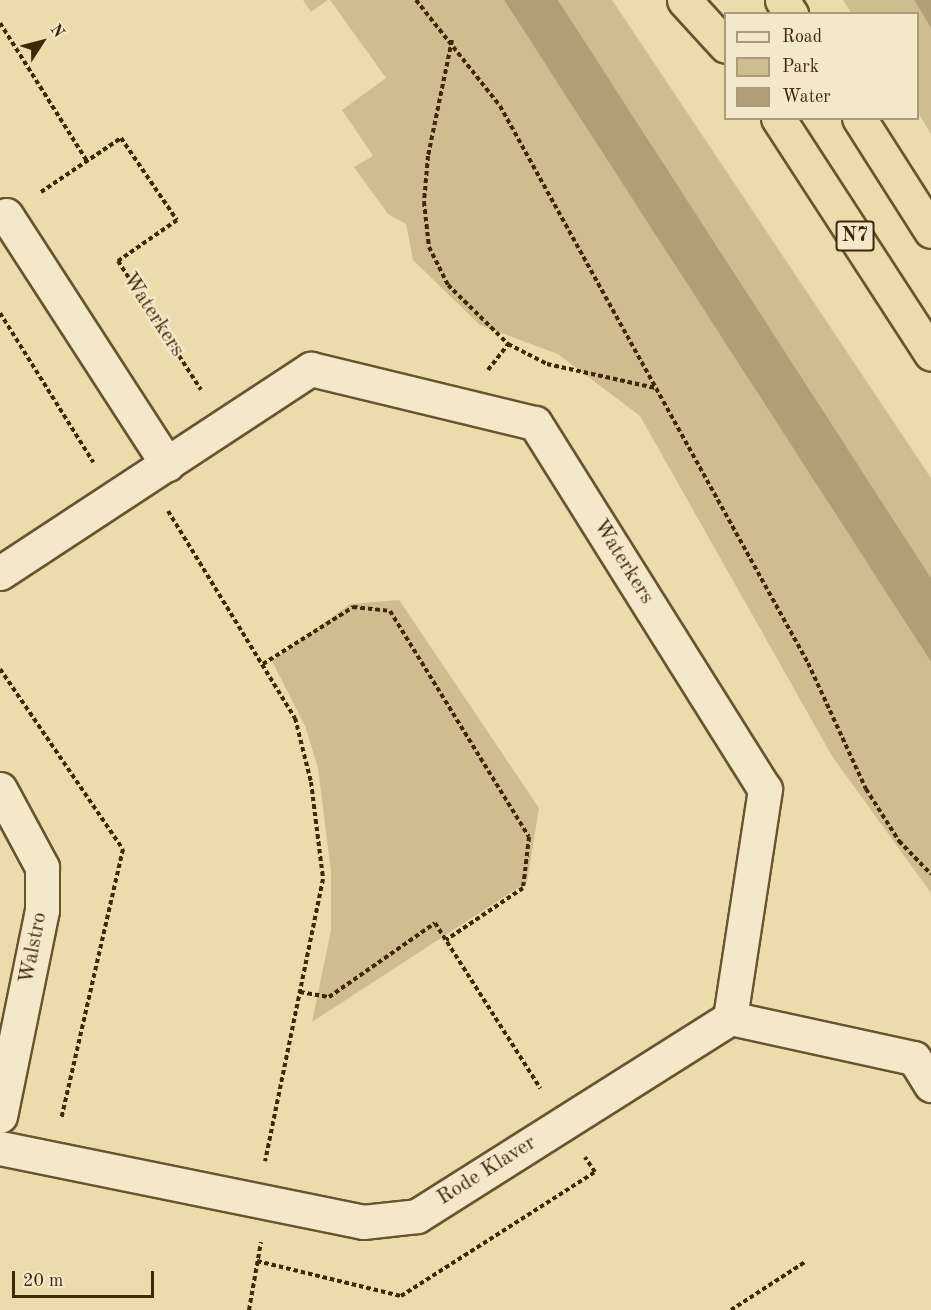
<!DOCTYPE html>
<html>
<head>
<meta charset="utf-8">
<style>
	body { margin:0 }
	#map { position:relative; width:931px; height:1310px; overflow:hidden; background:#ecdcac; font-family:"Old Standard TT",serif }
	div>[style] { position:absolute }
	.green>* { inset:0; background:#cfbd90 }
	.water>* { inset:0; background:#b19e74 }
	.path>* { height:4px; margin-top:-2px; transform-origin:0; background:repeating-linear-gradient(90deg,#3f2707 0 4.5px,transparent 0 7.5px) }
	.roads { filter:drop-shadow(2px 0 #6a5430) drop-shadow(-2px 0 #6a5430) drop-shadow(0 2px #6a5430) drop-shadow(0 -2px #6a5430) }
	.minor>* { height:33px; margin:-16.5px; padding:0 16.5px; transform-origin:16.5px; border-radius:16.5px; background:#f3e8c9 }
	.trunk>* { height:33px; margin:-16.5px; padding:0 16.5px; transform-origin:16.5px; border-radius:16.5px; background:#ecdcac }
	span { translate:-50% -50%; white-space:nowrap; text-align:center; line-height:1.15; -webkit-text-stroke:5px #f3e8c9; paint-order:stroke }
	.shield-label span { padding:2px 4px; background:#f3e8c9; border:2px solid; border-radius:4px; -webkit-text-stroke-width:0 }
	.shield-label { font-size:20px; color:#3f2707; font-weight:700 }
	.street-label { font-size:21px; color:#3f2707 }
	.legend { position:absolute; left:724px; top:12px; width:195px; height:108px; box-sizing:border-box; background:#f3e8c9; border:2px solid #ab9b7b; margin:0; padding:8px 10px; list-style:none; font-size:18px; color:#3f2707 }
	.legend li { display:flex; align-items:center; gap:12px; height:30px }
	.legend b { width:30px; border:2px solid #ab9b7b }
	.north { position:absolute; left:12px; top:12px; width:60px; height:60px; -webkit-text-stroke:4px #f3e8c9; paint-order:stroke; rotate:54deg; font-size:16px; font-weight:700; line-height:24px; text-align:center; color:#3f2707 }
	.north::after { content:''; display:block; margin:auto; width:21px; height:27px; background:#3f2707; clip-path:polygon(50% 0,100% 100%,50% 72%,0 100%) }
	.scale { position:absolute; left:12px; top:1271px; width:142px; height:27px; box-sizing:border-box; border:3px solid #3f2707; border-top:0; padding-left:8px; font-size:18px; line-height:21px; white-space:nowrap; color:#3f2707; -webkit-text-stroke:4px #f3e8c9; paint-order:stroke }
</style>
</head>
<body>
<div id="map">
	<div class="green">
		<i style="clip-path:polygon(303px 0,328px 0,311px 12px)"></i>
		<i style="clip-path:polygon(330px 0,504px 0,931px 662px,931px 893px,832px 756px,640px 416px,558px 354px,480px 325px,413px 260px,406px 224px,388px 214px,354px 167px,373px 156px,342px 110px,386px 78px)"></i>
		<i style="clip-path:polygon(558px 0,612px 0,931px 478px,931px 578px)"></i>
		<i style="clip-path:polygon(843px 0,914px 0,931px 28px,931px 134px,918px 113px,918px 14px,851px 13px)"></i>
		<i style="clip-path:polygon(399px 600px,539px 808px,527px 882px,312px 1022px,331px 930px,331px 872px,318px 768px,305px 726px,272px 661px,350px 604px)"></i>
	</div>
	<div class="water">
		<i style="clip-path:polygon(504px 0,558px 0,931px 578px,931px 662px)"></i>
		<i style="clip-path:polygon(914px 0,931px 0,931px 28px)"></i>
	</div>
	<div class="path">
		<i style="left:416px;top:0;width:135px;rotate:51.6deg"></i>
		<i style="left:500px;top:106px;width:636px;rotate:61.06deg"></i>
		<i style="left:808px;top:663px;width:139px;rotate:65.3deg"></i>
		<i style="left:866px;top:789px;width:62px;rotate:57.6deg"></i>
		<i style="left:899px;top:841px;width:46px;rotate:45.9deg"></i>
		<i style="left:0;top:23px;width:163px;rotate:57.8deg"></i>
		<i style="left:452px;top:40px;width:118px;rotate:101.7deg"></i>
		<i style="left:428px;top:156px;width:46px;rotate:95deg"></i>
		<i style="left:424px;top:202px;width:45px;rotate:83.7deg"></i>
		<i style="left:429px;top:247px;width:42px;rotate:63.4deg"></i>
		<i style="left:448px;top:285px;width:84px;rotate:44.5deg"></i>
		<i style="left:508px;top:344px;width:44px;rotate:27.1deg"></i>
		<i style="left:547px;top:364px;width:111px;rotate:12.5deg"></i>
		<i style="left:41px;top:192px;width:97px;rotate:-34deg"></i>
		<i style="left:121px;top:138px;width:99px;rotate:55.7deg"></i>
		<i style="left:177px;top:220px;width:72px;rotate:145.2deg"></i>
		<i style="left:118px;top:261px;width:153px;rotate:57.2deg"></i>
		<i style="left:0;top:313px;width:176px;rotate:58deg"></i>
		<i style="left:488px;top:370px;width:33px;rotate:-52deg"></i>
		<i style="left:168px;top:511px;width:243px;rotate:58.5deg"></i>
		<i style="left:295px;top:718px;width:66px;rotate:76deg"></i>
		<i style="left:311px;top:782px;width:98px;rotate:82.9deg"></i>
		<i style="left:323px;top:879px;width:288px;rotate:101.6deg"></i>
		<i style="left:263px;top:664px;width:107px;rotate:-32.3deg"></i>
		<i style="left:353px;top:607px;width:37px;rotate:6deg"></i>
		<i style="left:390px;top:611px;width:265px;rotate:58.4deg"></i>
		<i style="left:529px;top:837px;width:51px;rotate:96.7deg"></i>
		<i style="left:523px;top:888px;width:93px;rotate:146deg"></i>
		<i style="left:0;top:669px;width:218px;rotate:55.7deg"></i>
		<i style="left:123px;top:849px;width:277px;rotate:102.9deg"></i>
		<i style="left:300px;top:992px;width:29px;rotate:10deg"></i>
		<i style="left:329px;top:997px;width:129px;rotate:-34.9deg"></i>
		<i style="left:435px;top:923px;width:196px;rotate:57.5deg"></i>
		<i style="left:257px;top:1261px;width:148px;rotate:13.7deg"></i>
		<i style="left:401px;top:1296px;width:230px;rotate:-32.6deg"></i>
		<i style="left:595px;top:1172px;width:18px;rotate:-124deg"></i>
		<i style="left:249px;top:1310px;width:69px;rotate:-80deg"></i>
		<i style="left:731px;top:1310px;width:88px;rotate:-33deg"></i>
	</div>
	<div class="roads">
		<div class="minor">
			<i style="left:6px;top:215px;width:297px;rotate:57.1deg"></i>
			<i style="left:0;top:573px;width:372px;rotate:-33.3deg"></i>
			<i style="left:311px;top:369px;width:230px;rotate:13.6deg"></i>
			<i style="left:535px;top:423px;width:432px;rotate:57.9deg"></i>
			<i style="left:765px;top:789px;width:232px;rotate:98.7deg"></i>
			<i style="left:0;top:789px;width:89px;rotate:61.7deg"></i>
			<i style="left:42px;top:867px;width:43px;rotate:90deg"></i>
			<i style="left:42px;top:910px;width:210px;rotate:101.5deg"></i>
			<i style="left:0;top:1148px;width:370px;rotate:11.5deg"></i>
			<i style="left:363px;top:1222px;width:54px;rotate:-6.3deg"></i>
			<i style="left:417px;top:1216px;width:370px;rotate:-32.3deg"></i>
			<i style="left:730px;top:1018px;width:188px;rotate:12.3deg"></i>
			<i style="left:914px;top:1058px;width:32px;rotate:58deg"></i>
		</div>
		<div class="trunk">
			<i style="left:684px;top:0;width:62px;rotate:47.6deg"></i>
			<i style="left:782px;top:0;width:17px;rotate:57deg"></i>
			<i style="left:778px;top:118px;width:281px;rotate:57deg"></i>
			<i style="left:859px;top:118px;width:134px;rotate:57.5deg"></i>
		</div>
	</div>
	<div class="shield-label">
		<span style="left:855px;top:236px">N7</span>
	</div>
	<div class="street-label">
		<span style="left:153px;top:315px;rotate:57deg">Waterkers</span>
		<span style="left:623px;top:562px;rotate:58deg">Waterkers</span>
		<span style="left:34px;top:948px;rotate:-79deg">Walstro</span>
		<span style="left:487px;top:1171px;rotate:-32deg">Rode Klaver</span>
	</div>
	<ul class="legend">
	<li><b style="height:8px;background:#f3e8c9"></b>Road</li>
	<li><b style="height:16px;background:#cfbd90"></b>Park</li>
	<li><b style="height:16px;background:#b19e74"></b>Water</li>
	</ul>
	<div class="north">N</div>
	<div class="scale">20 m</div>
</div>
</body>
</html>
